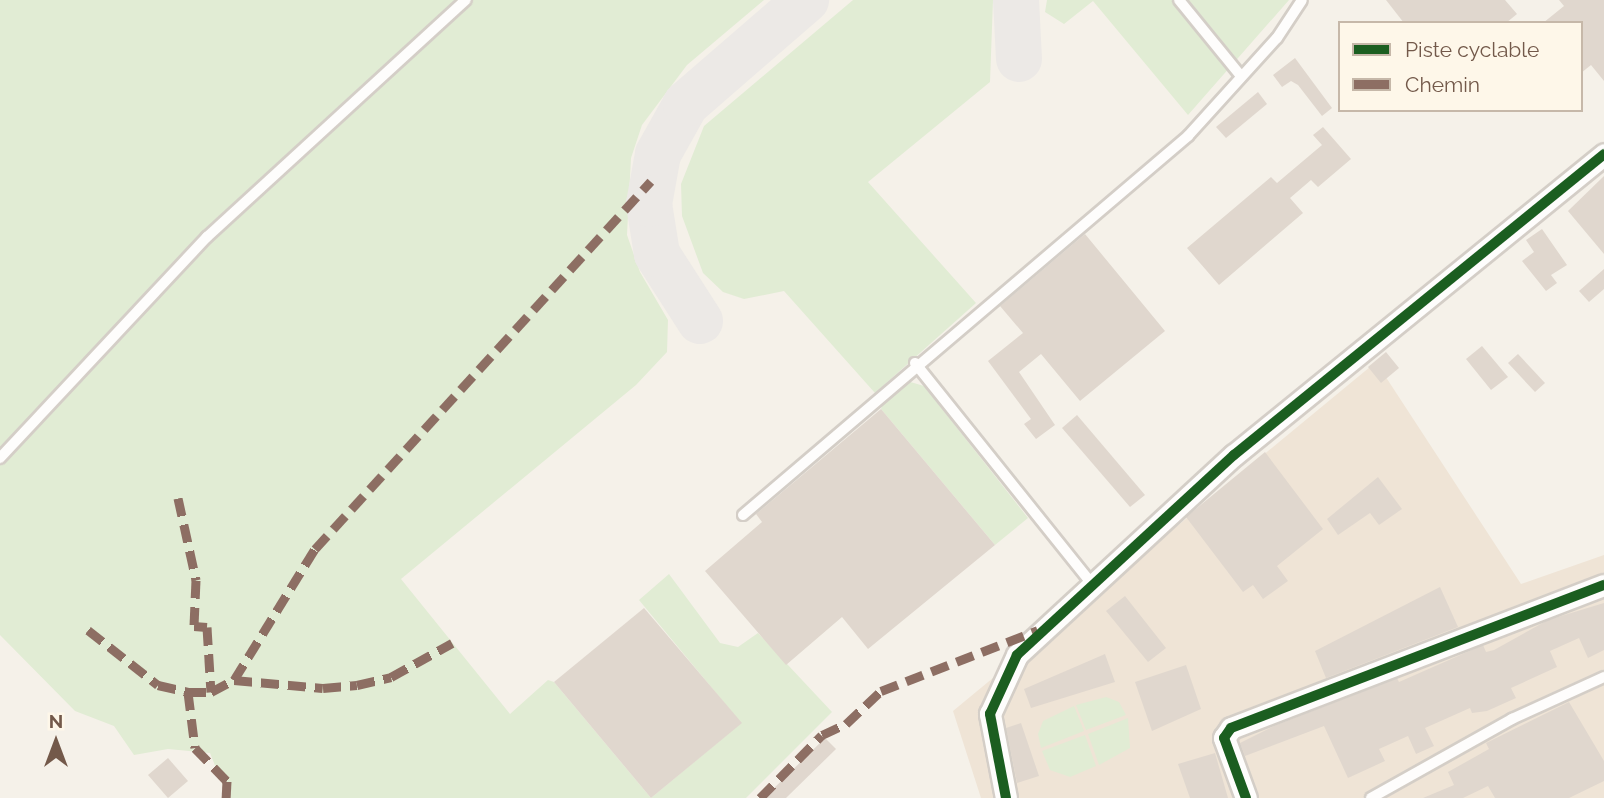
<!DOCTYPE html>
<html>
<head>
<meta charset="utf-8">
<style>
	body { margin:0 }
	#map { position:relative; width:1604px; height:798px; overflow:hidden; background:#f5f1e9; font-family:Raleway,sans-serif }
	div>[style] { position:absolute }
	.residential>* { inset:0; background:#efe4d6 }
	.green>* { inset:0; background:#e1ecd4 }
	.taxiway>* { height:46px; margin:-23px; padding:0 23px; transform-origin:23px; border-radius:23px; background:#ece9e6 }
	.building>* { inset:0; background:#e0d7ce }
	.roads { filter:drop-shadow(2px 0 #d4cec7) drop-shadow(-2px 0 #d4cec7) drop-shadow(0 2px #d4cec7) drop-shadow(0 -2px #d4cec7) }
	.service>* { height:10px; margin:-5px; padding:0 5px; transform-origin:5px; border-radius:5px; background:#fefdfc }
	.minor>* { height:21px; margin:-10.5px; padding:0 10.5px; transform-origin:10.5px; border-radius:10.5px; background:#fefdfc }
	.quiet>* { height:9px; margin-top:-4.5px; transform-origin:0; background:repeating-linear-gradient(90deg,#8d6e63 0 18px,transparent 0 27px) }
	.cycleway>* { height:10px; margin:-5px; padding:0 5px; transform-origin:5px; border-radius:5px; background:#1b5e20 }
	span { translate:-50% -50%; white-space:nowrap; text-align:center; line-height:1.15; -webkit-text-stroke:5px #fef7e9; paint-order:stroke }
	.legend { position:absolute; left:1338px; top:21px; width:245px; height:91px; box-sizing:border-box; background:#fef7e9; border:2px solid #c6b8a9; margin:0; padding:9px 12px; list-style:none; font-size:21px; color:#73594a }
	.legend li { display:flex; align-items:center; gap:14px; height:35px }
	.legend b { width:35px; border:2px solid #c6b8a9 }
	.north { position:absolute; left:21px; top:707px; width:70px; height:70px; -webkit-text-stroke:5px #fef7e9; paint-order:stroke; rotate:0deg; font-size:19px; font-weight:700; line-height:28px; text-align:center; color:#73594a }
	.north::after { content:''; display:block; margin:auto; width:24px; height:32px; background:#73594a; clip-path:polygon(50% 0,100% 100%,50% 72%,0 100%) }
</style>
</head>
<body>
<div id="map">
	<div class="residential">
		<i style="clip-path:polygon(1376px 362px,1521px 584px,1604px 555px,1604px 798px,981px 798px,953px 711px)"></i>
	</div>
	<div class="green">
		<i style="clip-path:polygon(0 0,764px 0,687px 65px,642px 125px,631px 158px,627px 235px,640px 272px,668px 320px,667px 352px,636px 385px,401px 579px,510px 714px,548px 680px,554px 682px,651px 798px,741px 723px,639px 600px,669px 574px,720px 643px,738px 647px,758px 633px,832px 712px,746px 798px,228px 798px,210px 753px,168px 749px,134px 755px,114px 726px,75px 711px,0 635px)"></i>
		<i style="clip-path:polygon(853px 0,993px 0,990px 82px,868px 182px,976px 303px,875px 393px,784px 291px,744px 299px,723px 292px,703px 273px,682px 216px,681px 184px,704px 126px)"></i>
		<i style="clip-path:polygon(1047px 0,1289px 0,1188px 115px,1093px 1px,1064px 24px,1045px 12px)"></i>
		<i style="clip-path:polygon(907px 381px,924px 386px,1028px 518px,995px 545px,881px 409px,885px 399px)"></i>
		<i style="clip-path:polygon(1106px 697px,1119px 702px,1126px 715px,1086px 730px,1076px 705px)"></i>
		<i style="clip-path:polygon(1074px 706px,1084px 731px,1041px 748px,1038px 734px,1043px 721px)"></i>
		<i style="clip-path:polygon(1128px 718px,1130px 748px,1099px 765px,1088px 734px)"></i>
		<i style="clip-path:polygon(1085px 735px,1096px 766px,1070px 777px,1050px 770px,1042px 751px)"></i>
	</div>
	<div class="taxiway">
		<i style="left:1016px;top:0;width:59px;rotate:87.1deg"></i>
		<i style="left:700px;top:321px;width:80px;rotate:-122.7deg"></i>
		<i style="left:657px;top:254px;width:51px;rotate:-99.1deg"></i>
		<i style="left:649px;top:204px;width:51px;rotate:-79.8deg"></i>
		<i style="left:658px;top:154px;width:57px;rotate:-60.8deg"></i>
		<i style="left:686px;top:104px;width:159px;rotate:-40.9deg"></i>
	</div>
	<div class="building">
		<i style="clip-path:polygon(1386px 0,1505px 0,1517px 14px,1506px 23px,1404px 23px)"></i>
		<i style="clip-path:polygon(1559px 0,1604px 0,1604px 81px,1591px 65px,1581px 73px,1581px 23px,1543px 23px,1564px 6px)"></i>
		<i style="clip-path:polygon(1295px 58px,1332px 108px,1322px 116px,1298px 85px,1291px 81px,1282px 87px,1273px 75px)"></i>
		<i style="clip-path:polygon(1258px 92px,1267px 104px,1226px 138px,1216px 127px)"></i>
		<i style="clip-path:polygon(1323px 127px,1351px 159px,1318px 187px,1311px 180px,1290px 198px,1303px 213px,1219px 285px,1187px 248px,1271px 177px,1277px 183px,1322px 145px,1313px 135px)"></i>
		<i style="clip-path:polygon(1604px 176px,1604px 254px,1568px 211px)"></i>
		<i style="clip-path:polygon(1542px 229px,1567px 265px,1551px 275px,1557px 283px,1546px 291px,1522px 261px,1534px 252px,1526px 240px)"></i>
		<i style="clip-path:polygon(1085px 234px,1165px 331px,1080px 401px,1041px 354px,1019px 372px,1055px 425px,1036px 439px,1024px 424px,1031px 419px,988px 361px,1023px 333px,1000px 306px)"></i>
		<i style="clip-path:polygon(1604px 269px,1604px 289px,1589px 302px,1579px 291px)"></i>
		<i style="clip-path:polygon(1482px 346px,1508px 377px,1491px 390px,1466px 359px)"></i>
		<i style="clip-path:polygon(1386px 352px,1399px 368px,1381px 383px,1368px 367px)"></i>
		<i style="clip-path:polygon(1518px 354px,1545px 383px,1535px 392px,1508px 363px)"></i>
		<i style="clip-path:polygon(881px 409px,995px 545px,868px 649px,842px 617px,786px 665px,705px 571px,762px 522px,756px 514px)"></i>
		<i style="clip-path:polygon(1077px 415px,1145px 495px,1130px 507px,1062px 428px)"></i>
		<i style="clip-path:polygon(1265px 452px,1323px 529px,1277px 566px,1288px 581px,1263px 599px,1253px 585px,1243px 592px,1186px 517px)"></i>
		<i style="clip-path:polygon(1378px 477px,1402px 509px,1379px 525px,1370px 513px,1338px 535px,1327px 519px)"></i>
		<i style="clip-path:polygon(1440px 587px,1458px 627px,1326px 678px,1315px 651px)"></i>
		<i style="clip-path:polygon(1125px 596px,1166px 648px,1148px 662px,1106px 611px)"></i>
		<i style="clip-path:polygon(1604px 603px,1604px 650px,1588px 658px,1579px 638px,1550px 651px,1557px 667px,1511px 688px,1516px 698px,1487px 711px,1472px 713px,1470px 708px,1425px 728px,1434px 746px,1416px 754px,1408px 736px,1379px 749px,1385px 761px,1348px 778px,1324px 726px,1245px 756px,1240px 743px,1274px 726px,1397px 678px,1399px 682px,1483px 645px,1486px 652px,1494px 650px,1548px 620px)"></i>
		<i style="clip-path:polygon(644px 608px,742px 723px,651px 798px,554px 682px)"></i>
		<i style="clip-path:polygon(1105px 654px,1115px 682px,1031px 708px,1024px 689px)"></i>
		<i style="clip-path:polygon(1186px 665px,1201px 709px,1152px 731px,1135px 682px)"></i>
		<i style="clip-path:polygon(1569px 702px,1604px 761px,1604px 781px,1569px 798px,1495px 798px,1488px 786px,1463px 798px,1423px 798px,1454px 785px,1448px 772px,1489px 749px,1486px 743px)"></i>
		<i style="clip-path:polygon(1021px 723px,1039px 776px,1017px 783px,1006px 728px)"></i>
		<i style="clip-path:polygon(825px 738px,836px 749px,786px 798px,764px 798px)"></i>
		<i style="clip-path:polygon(1215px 753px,1228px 798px,1190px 798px,1178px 764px)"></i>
		<i style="clip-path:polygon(168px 758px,188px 781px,168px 798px,148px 775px)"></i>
	</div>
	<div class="roads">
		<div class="service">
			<i style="left:1179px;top:0;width:98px;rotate:50.8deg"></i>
			<i style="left:915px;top:363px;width:282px;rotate:51.3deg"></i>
			<i style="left:0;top:458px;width:303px;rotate:-46.9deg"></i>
			<i style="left:207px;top:237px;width:351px;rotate:-42.5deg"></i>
			<i style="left:743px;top:515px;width:585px;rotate:-40.42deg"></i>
			<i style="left:1188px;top:136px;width:132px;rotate:-47.8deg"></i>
			<i style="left:1277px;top:38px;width:45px;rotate:-56.7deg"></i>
			<i style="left:1371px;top:798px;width:162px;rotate:-29.3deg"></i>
			<i style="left:1512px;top:719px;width:101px;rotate:-24.5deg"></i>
		</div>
		<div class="minor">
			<i style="left:1006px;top:798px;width:86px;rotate:-100.8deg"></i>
			<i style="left:990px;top:714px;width:65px;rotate:-65.4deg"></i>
			<i style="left:1017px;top:655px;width:295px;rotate:-42.7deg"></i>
			<i style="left:1234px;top:455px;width:477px;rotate:-39.1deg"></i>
			<i style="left:1246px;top:798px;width:64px;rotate:-110.1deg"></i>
			<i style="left:1224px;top:738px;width:12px;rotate:-55deg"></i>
			<i style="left:1231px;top:728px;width:399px;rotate:-21deg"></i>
		</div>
	</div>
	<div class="quiet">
		<i style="left:178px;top:498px;width:84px;rotate:77.6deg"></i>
		<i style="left:196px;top:580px;width:46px;rotate:92.5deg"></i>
		<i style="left:194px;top:626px;width:13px;rotate:4deg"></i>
		<i style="left:207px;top:627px;width:65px;rotate:86.5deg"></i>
		<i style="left:88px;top:630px;width:89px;rotate:38.2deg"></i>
		<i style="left:158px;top:685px;width:31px;rotate:13deg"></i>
		<i style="left:188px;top:692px;width:56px;rotate:82.9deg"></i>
		<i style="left:195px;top:748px;width:46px;rotate:45.9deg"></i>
		<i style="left:227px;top:781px;width:17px;rotate:93deg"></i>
		<i style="left:234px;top:680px;width:154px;rotate:-58.3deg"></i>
		<i style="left:315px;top:549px;width:498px;rotate:-47.6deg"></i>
		<i style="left:188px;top:692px;width:23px"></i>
		<i style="left:211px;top:692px;width:26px;rotate:-28deg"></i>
		<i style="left:234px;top:680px;width:89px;rotate:5.1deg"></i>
		<i style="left:323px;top:688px;width:34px;rotate:-5deg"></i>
		<i style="left:357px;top:685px;width:35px;rotate:-13deg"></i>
		<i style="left:391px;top:677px;width:70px;rotate:-29.1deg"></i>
		<i style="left:760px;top:798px;width:88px;rotate:-45.5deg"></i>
		<i style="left:822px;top:735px;width:26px;rotate:-25deg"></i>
		<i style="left:846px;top:724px;width:48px;rotate:-43.3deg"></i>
		<i style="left:881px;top:691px;width:168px;rotate:-21.2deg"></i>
	</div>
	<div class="cycleway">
		<i style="left:1006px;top:798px;width:86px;rotate:-100.8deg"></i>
		<i style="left:990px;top:714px;width:65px;rotate:-65.4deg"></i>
		<i style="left:1017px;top:655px;width:295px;rotate:-42.7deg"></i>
		<i style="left:1234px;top:455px;width:477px;rotate:-39.1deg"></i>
		<i style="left:1246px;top:798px;width:64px;rotate:-110.1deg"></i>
		<i style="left:1224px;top:738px;width:12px;rotate:-55deg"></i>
		<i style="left:1231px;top:728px;width:399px;rotate:-21deg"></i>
	</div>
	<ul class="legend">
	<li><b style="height:9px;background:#1b5e20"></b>Piste cyclable</li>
	<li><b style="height:9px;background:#8d6e63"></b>Chemin</li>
	</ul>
	<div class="north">N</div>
</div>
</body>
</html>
